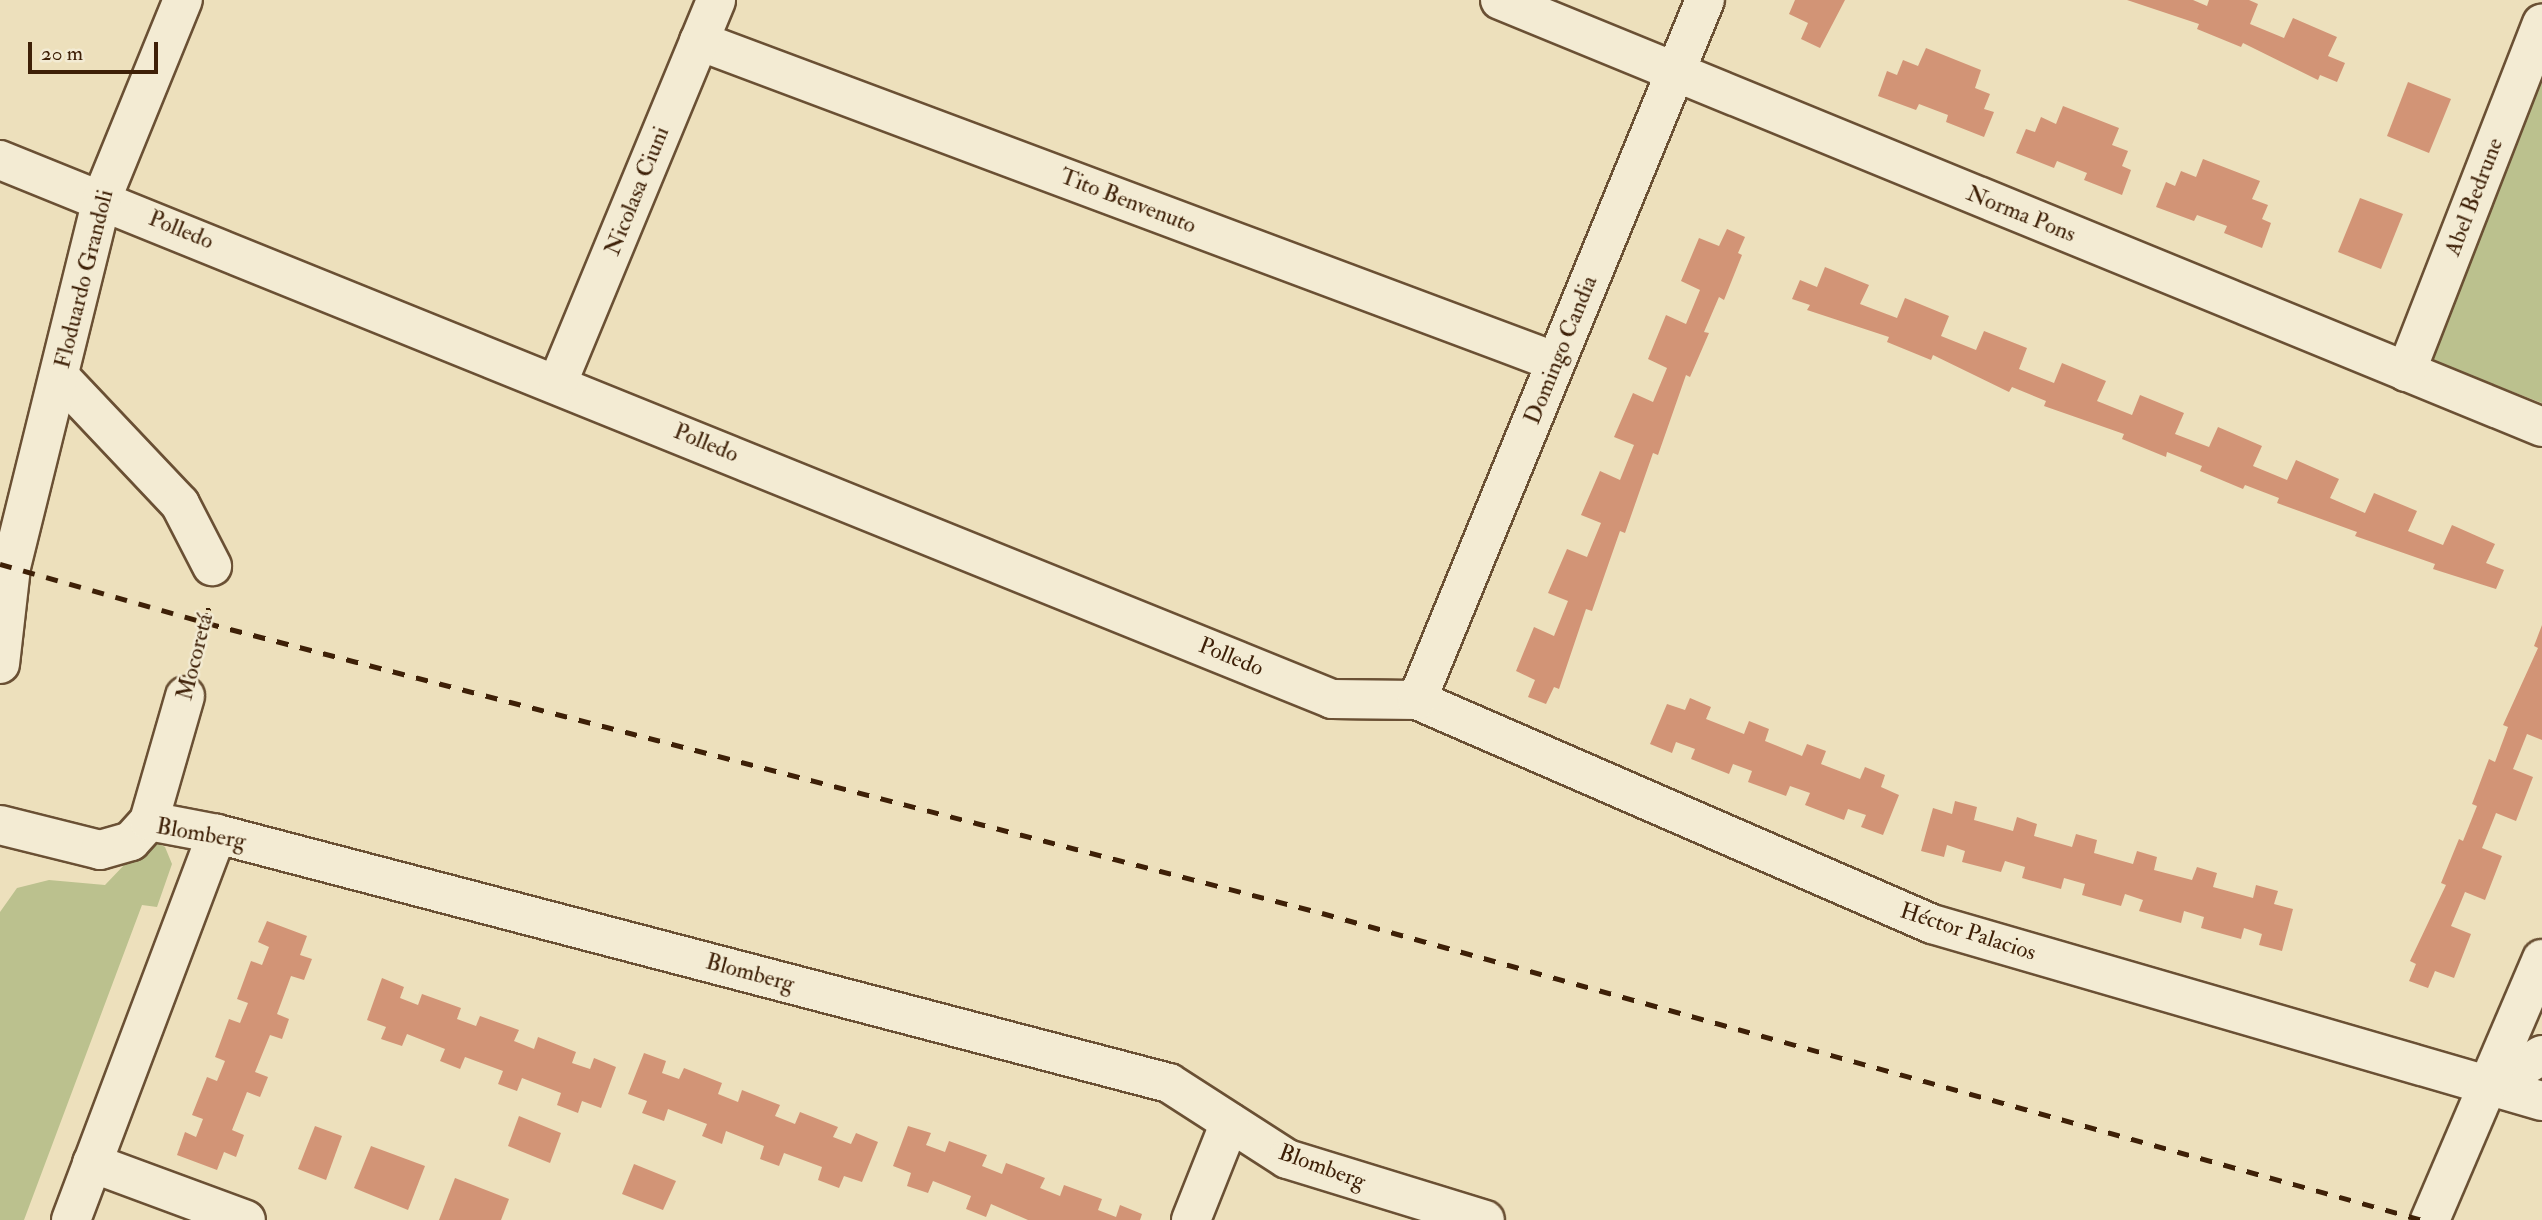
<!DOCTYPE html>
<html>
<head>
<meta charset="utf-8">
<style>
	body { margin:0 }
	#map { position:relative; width:2542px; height:1220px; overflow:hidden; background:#ede0bc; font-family:"IM FELL Double Pica",serif }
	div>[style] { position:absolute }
	.green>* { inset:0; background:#bbc18e }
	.building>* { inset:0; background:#d29476 }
	.path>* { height:4.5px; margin-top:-2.25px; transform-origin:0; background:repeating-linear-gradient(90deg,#3e2007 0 2px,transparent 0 5.5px) }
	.roads { filter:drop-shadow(2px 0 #6a5034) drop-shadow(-2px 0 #6a5034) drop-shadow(0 2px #6a5034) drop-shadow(0 -2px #6a5034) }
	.minor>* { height:38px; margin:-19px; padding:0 19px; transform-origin:19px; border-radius:19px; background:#f3ebd3 }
	.rail>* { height:5px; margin-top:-2.5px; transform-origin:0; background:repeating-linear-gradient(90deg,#3e2007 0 12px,transparent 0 24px) }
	span { translate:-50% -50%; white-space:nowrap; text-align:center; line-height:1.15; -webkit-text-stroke:5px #f3ebd3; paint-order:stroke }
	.street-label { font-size:23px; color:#3e2007 }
	.scale { position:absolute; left:28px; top:42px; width:130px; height:32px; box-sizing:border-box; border:4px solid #3e2007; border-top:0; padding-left:9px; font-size:21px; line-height:24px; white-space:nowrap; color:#3e2007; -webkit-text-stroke:5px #f3ebd3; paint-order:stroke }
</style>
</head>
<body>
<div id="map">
	<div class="green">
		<i style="clip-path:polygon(2542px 74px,2542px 403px,2432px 361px)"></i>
		<i style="clip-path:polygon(149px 839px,165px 847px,172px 864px,157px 907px,142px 905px,24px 1220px,0 1220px,0 912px,17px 888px,49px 880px,105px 885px)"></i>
	</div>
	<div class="building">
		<i style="clip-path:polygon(1795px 0,1845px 0,1820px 48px,1801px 39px,1808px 23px,1789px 14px)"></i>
		<i style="clip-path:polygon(2127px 0,2193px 0,2207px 6px,2209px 0,2249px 0,2258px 4px,2250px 24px,2284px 38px,2293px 18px,2337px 37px,2328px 56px,2345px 63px,2337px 82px,2320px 75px,2318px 80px,2243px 43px,2241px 47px,2197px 29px,2199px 24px)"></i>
		<i style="clip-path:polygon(1926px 48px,1981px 70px,1975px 88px,1990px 94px,1984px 109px,1994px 112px,1984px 137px,1946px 122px,1948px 115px,1919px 104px,1916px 110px,1878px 96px,1887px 71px,1897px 75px,1903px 60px,1918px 66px)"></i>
		<i style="clip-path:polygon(2408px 82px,2451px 99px,2429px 153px,2387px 136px)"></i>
		<i style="clip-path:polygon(2063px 106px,2119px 128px,2112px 145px,2128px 151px,2122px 166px,2131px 170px,2122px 195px,2084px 180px,2087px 173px,2057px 161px,2054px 168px,2016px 153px,2026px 129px,2035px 132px,2041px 117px,2056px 124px)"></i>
		<i style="clip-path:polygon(2203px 159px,2260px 181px,2252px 199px,2268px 205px,2262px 219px,2271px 223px,2262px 248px,2224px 233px,2227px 226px,2197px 215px,2194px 221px,2156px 207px,2166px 182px,2175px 186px,2181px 171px,2196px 177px)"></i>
		<i style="clip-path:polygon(2360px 198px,2403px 214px,2381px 269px,2338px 252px)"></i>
		<i style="clip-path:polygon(1727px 229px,1745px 237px,1738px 253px,1742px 255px,1724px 300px,1719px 297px,1704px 332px,1709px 333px,1690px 377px,1686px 375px,1658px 455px,1653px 453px,1625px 533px,1620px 531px,1592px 611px,1586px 609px,1559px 689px,1554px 687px,1546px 704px,1528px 697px,1535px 680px,1516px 671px,1534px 627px,1554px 636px,1568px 601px,1548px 593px,1567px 549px,1587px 557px,1601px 523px,1581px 515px,1600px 471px,1620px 480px,1634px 445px,1614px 437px,1633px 393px,1653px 402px,1667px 368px,1648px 359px,1666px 315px,1686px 324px,1700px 290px,1681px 281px,1699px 238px,1719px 246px)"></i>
		<i style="clip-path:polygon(1825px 267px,1869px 285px,1860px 304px,1897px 318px,1905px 298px,1949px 316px,1941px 336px,1976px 350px,1984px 331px,2027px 348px,2019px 369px,2054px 383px,2062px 363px,2106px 381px,2097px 401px,2132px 415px,2140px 395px,2184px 413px,2175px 434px,2209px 447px,2218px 427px,2262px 446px,2253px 466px,2287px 480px,2296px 460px,2339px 479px,2330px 498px,2365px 513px,2374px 493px,2417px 511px,2408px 531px,2443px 545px,2452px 525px,2495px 544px,2486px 563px,2504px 570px,2496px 589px,2433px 569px,2435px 564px,2355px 536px,2357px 532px,2277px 503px,2279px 498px,2245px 485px,2243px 489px,2200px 471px,2202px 466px,2167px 452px,2166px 457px,2122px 439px,2124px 434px,2044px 406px,2046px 401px,2012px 387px,2009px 392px,1933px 355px,1931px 360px,1887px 342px,1889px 337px,1807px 310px,1810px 305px,1792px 299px,1800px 280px,1817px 287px)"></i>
		<i style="clip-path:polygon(2542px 625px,2542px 740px,2527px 734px,2513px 769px,2533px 777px,2516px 821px,2496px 813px,2482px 848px,2502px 856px,2485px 900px,2465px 892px,2451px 926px,2471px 934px,2454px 978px,2435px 971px,2428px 988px,2409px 981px,2416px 964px,2410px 961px,2446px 885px,2441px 883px,2459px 839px,2463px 841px,2477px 806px,2472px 804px,2489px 759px,2495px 762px,2508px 727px,2503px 725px,2538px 648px,2534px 646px)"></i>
		<i style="clip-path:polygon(1690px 698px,1711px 707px,1706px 719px,1744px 734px,1749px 721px,1769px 729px,1765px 741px,1802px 756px,1807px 744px,1826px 751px,1821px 764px,1860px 779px,1865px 767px,1885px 775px,1881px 787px,1899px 795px,1883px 835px,1861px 827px,1866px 815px,1848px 809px,1844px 820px,1805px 805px,1810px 793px,1790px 786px,1786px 796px,1748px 782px,1752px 771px,1733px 764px,1729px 774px,1691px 759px,1695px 749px,1676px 742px,1672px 753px,1650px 744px,1667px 704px,1685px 710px)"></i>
		<i style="clip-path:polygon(1955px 801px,1977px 807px,1974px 820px,2013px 831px,2017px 817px,2037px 824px,2034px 836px,2072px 847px,2076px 834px,2097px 840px,2094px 853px,2133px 864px,2137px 851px,2157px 857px,2154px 870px,2192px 880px,2197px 867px,2217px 873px,2213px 887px,2253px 898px,2256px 885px,2278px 891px,2274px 904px,2293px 909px,2282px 951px,2259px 945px,2262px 934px,2244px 928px,2241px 939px,2201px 928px,2204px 917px,2184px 911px,2181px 923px,2139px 911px,2143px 900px,2125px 894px,2121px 906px,2082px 895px,2085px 884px,2064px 878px,2061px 889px,2022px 878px,2025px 867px,2005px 861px,2001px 872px,1962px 862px,1965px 851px,1947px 845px,1944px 857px,1921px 851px,1933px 808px,1952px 814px)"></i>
		<i style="clip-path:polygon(267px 921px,307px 936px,300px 955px,312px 959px,304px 980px,291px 976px,277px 1014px,289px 1019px,282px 1039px,270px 1035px,255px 1072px,268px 1077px,260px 1097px,247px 1092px,232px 1130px,244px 1135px,236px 1157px,224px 1152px,217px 1170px,177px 1155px,185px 1132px,196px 1137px,203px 1119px,192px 1115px,207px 1077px,217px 1081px,225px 1061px,215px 1057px,229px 1019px,240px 1023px,248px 1003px,237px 999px,251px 961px,262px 965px,269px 947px,258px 942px)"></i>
		<i style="clip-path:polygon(382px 978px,404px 987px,400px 998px,418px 1005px,422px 994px,461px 1008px,457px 1019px,476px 1026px,480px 1016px,519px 1030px,514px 1041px,534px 1049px,538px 1037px,576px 1052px,572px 1063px,590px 1069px,594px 1058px,616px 1067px,601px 1108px,582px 1101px,578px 1113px,557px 1105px,561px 1093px,522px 1078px,517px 1091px,498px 1084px,503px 1071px,465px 1057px,460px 1069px,440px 1061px,445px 1049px,407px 1034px,402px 1046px,381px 1039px,386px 1027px,367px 1020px)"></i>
		<i style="clip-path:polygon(644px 1053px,666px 1061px,662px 1073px,679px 1079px,684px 1068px,722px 1083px,718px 1094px,738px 1102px,742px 1090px,780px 1105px,775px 1116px,795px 1124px,800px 1112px,838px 1127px,833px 1137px,851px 1144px,856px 1133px,878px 1142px,862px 1182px,844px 1176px,839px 1188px,818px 1180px,822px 1167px,784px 1153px,779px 1166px,760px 1159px,764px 1146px,726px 1131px,722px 1144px,702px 1136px,707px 1124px,668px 1109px,664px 1121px,642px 1113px,647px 1101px,628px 1094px)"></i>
		<i style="clip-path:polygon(519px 1116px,561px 1133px,550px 1163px,508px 1146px)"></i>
		<i style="clip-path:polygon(315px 1126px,342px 1136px,326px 1180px,298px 1169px)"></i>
		<i style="clip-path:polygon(908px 1126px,931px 1133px,926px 1145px,945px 1152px,949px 1141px,987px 1155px,982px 1166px,1002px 1174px,1006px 1163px,1045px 1178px,1040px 1188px,1060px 1196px,1064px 1185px,1102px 1199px,1098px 1210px,1116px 1217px,1120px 1205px,1142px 1214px,1140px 1220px,1028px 1220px,991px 1204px,986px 1217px,966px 1209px,971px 1196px,933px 1181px,928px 1193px,907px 1186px,911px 1173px,893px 1166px)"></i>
		<i style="clip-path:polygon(371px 1146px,425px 1166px,408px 1210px,354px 1188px)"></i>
		<i style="clip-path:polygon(634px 1164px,676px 1181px,663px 1210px,622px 1194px)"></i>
		<i style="clip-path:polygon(455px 1178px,509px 1199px,501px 1220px,439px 1220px)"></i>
	</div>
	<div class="path">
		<i style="left:197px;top:658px;width:54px;rotate:-77.2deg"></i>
	</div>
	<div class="roads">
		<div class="minor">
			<i style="left:1500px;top:0;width:1126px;rotate:22.28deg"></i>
			<i style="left:699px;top:41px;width:915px;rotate:20.53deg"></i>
			<i style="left:0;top:160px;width:1437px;rotate:22.03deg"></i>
			<i style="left:1332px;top:699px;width:85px;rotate:0.7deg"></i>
			<i style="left:1417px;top:700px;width:562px;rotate:23.51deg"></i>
			<i style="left:1932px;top:924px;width:635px;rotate:16.18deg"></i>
			<i style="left:2406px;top:372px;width:374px;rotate:-68.7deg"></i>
			<i style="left:59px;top:376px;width:176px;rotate:46.6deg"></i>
			<i style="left:180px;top:504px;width:70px;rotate:62.7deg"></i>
			<i style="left:558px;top:382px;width:413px;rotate:-67.5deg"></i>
			<i style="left:0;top:664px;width:98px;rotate:-83.5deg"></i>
			<i style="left:11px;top:567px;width:380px;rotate:-76.1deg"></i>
			<i style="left:102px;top:198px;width:214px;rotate:-67.8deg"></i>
			<i style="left:1417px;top:700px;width:757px;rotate:-67.64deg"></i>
			<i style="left:149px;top:821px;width:69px;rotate:10.8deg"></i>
			<i style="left:217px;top:834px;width:984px;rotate:14.66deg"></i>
			<i style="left:1169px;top:1083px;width:140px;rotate:32.8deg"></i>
			<i style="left:1287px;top:1159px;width:207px;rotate:17.1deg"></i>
			<i style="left:0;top:825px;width:103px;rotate:14deg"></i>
			<i style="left:100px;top:850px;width:32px;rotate:-16deg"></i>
			<i style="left:131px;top:841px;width:27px;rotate:-48deg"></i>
			<i style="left:149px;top:821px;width:130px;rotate:-73.9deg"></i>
			<i style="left:2490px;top:1087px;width:61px;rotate:-31.6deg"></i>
			<i style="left:92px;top:1163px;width:164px;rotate:20.3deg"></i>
			<i style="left:71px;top:1220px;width:413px;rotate:-69.3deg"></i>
			<i style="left:1191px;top:1220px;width:105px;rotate:-68.3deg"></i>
			<i style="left:2430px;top:1220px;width:284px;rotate:-66.8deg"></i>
		</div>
	</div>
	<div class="rail">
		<i style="left:0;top:564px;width:215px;rotate:15.9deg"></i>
		<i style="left:207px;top:623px;width:1152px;rotate:14.58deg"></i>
		<i style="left:1322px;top:913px;width:1142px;rotate:15.59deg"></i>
	</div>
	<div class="street-label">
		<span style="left:637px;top:191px;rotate:-68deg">Nicolasa Ciuni</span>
		<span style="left:2474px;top:197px;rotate:-69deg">Abel Bedrune</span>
		<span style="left:1128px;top:201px;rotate:21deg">Tito Benvenuto</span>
		<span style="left:2021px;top:214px;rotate:22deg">Norma Pons</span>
		<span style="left:181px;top:230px;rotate:22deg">Polledo</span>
		<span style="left:84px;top:279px;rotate:-76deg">Floduardo Grandoli</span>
		<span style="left:1561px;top:350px;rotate:-68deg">Domingo Candia</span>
		<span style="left:706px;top:443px;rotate:22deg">Polledo</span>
		<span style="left:195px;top:657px;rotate:-76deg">Mocoretá</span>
		<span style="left:1231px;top:657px;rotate:22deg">Polledo</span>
		<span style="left:201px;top:834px;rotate:10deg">Blomberg</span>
		<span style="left:1968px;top:932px;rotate:18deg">Héctor Palacios</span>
		<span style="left:750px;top:973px;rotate:15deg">Blomberg</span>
		<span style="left:1322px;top:1167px;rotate:20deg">Blomberg</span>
	</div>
	<div class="scale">20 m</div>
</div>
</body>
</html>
